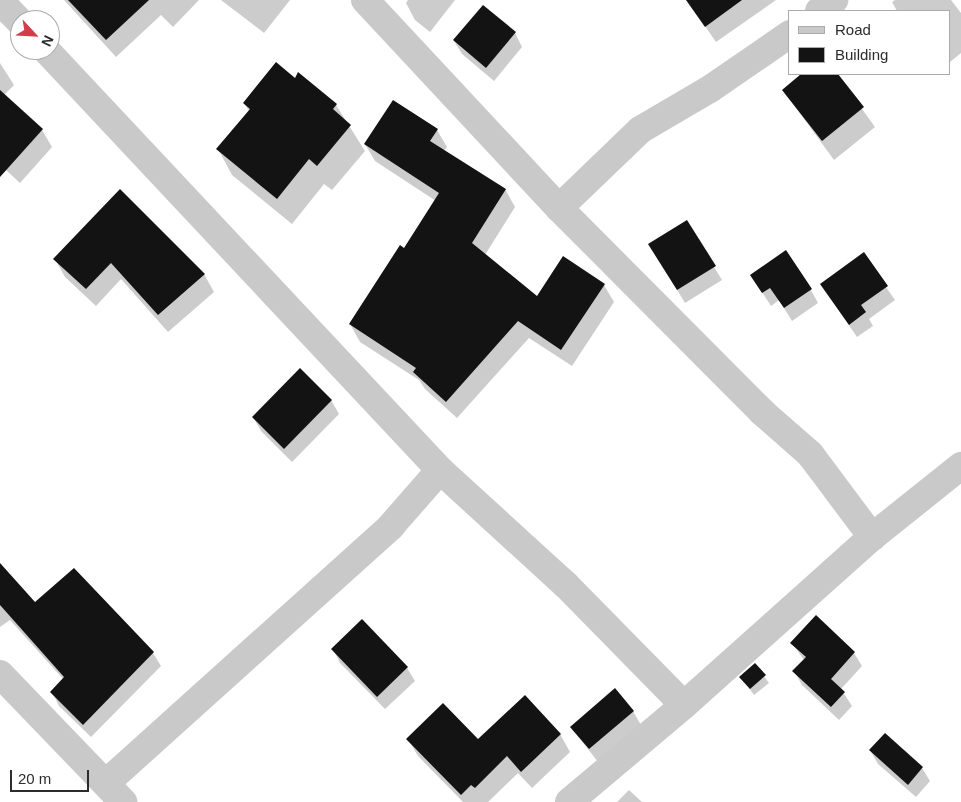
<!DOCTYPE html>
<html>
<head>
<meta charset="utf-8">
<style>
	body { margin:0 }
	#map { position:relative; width:961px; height:802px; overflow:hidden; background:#fff; font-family:Arial,sans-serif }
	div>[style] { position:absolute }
	.shadow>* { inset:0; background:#0003 }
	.building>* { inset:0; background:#131313 }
	.minor>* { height:28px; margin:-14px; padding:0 14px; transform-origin:14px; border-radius:14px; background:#c9c9c9 }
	span { translate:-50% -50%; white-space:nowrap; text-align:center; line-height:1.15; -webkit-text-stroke:5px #fff; paint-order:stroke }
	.legend { position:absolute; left:788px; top:10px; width:162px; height:65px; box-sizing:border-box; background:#fff; border:1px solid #ababab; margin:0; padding:6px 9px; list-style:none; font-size:15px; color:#2c2c2c }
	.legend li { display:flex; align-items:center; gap:10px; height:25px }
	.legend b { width:25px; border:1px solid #ababab }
	.north { position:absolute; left:10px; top:10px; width:50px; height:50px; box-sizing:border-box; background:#fff; border:1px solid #ababab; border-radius:50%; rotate:115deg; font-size:14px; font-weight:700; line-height:20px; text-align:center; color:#2c2c2c }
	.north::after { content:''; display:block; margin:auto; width:18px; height:22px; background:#d53c49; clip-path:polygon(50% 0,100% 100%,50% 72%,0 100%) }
	.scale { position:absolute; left:10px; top:770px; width:79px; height:22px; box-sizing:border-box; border:2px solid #2c2c2c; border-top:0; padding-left:6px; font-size:15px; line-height:18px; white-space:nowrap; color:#2c2c2c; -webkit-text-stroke:4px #fff; paint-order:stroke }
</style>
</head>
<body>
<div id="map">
	<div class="shadow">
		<i style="clip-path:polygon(64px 0,199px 0,173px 27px,161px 15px,116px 57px)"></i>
		<i style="clip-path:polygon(221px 0,290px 0,264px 33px)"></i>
		<i style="clip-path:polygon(408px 0,455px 0,430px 32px,415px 20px,406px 3px)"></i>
		<i style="clip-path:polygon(687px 0,776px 0,716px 42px)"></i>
		<i style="clip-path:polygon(895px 0,951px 0,961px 13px,961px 53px,950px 62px,950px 11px,897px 11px,892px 2px)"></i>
		<i style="clip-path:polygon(515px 33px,522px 47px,494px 81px,462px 54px,454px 41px)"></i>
		<i style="clip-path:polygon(0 63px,14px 85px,4px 95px,42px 130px,52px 147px,20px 183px,6px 170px,0 176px)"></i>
		<i style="clip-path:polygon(803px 74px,809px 77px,813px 74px,837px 74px,875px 127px,834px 160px,783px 90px)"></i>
		<i style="clip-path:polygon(295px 79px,336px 105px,365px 151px,332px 190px,324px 184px,292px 224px,232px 175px,218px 149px,249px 111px,244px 103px)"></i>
		<i style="clip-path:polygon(437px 130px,447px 147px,444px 151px,505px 189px,515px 207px,485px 255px,538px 298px,604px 285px,614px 302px,572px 366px,529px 338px,457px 418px,425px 389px,419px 380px,360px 342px,350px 324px,405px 250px,436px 201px,375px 161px,365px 144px)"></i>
		<i style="clip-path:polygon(120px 191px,204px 274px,214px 292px,168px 332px,121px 279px,96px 306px,65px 277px,55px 259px)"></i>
		<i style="clip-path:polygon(863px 254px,895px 300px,869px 319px,873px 326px,857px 337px,821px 284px)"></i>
		<i style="clip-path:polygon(658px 258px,714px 267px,722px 280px,685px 303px)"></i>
		<i style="clip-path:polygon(751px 275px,811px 290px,818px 303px,792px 321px,779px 300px,771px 306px)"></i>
		<i style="clip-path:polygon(331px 400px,339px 414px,292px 462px,261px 431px,253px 417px)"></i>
		<i style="clip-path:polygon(0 564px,35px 603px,153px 653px,161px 666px,91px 737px,59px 706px,52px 692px,64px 680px,10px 620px,0 627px)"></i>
		<i style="clip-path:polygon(792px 643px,854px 653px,862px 666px,841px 689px,852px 706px,839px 720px,802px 685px,794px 671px,804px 660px)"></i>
		<i style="clip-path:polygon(333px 649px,407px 668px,415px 681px,385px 709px,340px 663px)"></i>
		<i style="clip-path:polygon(755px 664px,769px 683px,754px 695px,741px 677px)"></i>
		<i style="clip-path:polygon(633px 711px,641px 725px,598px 762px,571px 727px)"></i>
		<i style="clip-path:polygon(560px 734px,570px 752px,532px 788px,518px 773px,488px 802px,463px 802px,418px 756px,408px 739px,478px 741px)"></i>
		<i style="clip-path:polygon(870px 750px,922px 768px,930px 781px,916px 797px,878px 764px)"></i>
		<i style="clip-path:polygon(629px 790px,642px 802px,617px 802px)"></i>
	</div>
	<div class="building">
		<i style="clip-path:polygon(68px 0,149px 0,106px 40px)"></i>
		<i style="clip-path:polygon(686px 0,742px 0,705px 27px)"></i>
		<i style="clip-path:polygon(483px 5px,516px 32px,486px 68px,453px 40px)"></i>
		<i style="clip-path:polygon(276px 62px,295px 78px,298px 72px,337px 104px,333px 109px,351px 125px,317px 166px,309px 159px,277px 199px,216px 149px,250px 109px,243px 103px)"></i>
		<i style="clip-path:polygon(801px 74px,838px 74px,864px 107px,822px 141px,782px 90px)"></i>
		<i style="clip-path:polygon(0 90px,43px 129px,0 177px)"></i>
		<i style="clip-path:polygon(393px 100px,438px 129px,430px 141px,506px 189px,472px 243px,537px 296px,563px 256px,605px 284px,561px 350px,518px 321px,446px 402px,413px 372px,416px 368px,349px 324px,400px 245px,404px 248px,439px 193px,364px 144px)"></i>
		<i style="clip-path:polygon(120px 189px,205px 274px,158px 315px,111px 263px,86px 289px,53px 259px)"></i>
		<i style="clip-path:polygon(687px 220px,716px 266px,677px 290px,648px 244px)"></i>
		<i style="clip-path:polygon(786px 250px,812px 289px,784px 308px,770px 288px,762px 293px,750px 275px)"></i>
		<i style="clip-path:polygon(864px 252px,888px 286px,861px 305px,866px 312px,849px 325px,820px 284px)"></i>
		<i style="clip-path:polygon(300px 368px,332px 400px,284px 449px,252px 417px)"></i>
		<i style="clip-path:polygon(0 563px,35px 602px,74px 568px,154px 652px,83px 725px,50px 692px,64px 677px,0 605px)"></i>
		<i style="clip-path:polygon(816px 615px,855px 652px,831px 679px,845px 692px,831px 707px,792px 671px,806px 657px,790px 643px)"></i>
		<i style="clip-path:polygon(362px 619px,408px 667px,377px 697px,331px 649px)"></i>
		<i style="clip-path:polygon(755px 663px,766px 675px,750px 689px,739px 677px)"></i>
		<i style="clip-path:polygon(615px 688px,634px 711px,589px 749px,570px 727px)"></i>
		<i style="clip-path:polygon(525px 695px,561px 734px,521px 772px,507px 756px,475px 788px,471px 785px,461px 795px,406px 739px,443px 703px,478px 739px)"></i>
		<i style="clip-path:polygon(885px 733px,923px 767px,908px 785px,869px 750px)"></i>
	</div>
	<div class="minor">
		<i style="left:365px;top:0;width:284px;rotate:47deg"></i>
		<i style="left:559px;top:208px;width:288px;rotate:45.1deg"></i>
		<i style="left:762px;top:412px;width:64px;rotate:41.2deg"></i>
		<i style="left:810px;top:454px;width:104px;rotate:53.2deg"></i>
		<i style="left:0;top:1px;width:29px;rotate:46deg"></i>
		<i style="left:819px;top:11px;width:19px;rotate:-36deg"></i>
		<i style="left:46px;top:50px;width:576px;rotate:46.83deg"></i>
		<i style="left:440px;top:470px;width:171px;rotate:42.4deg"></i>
		<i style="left:566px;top:585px;width:168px;rotate:45.5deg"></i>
		<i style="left:559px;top:208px;width:112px;rotate:-43.9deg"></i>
		<i style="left:640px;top:130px;width:81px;rotate:-30.4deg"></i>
		<i style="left:710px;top:89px;width:97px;rotate:-34.5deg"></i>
		<i style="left:0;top:674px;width:178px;rotate:46.1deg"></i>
		<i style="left:106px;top:783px;width:384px;rotate:-42deg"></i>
		<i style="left:391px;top:526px;width:74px;rotate:-48.8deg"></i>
		<i style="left:569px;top:802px;width:150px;rotate:-40.1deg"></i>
		<i style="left:684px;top:705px;width:252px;rotate:-41.8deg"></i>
		<i style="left:872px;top:537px;width:114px;rotate:-38.6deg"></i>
	</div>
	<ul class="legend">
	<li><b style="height:6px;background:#c9c9c9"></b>Road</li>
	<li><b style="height:14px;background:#131313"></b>Building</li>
	</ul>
	<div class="north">N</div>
	<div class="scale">20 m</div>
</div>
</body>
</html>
